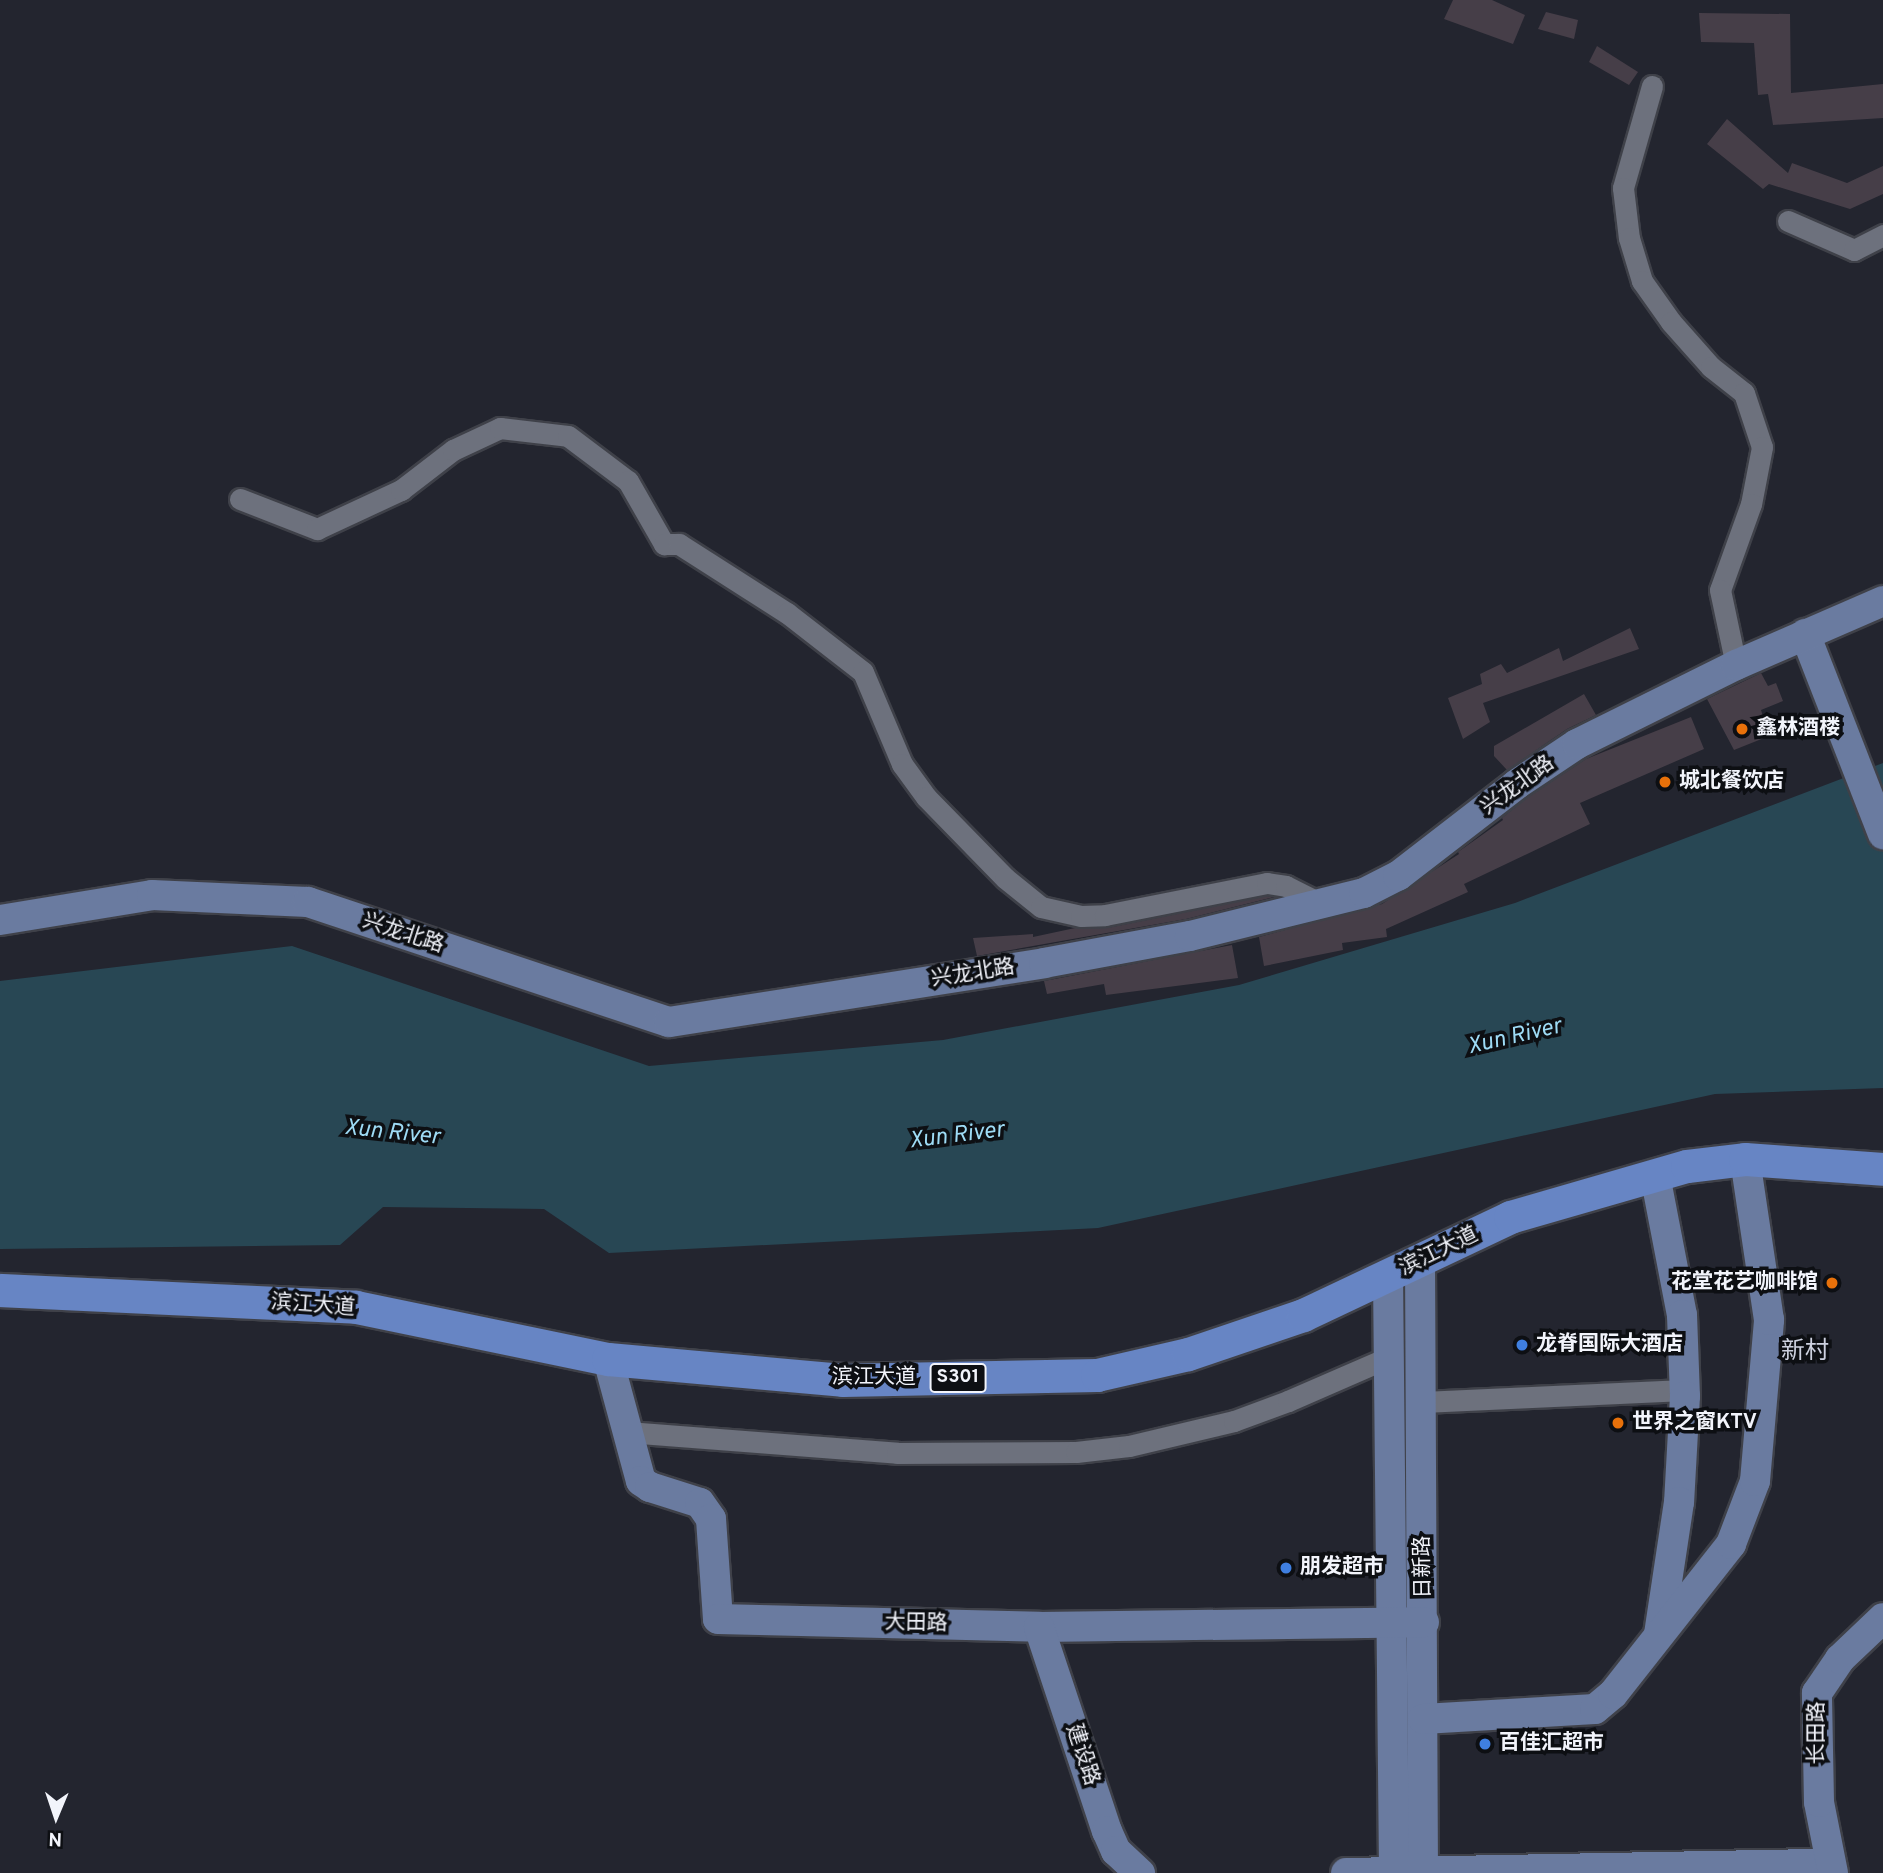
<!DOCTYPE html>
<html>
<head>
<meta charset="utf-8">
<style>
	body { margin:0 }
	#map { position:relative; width:1883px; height:1873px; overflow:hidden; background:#23252f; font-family:Overpass,"Noto Sans SC",sans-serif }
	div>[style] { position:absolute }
	.water>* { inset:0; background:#284754 }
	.building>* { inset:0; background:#463e48 }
	.roads { filter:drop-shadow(2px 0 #3f4149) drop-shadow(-2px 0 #3f4149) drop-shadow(0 2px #3f4149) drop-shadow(0 -2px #3f4149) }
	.street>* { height:21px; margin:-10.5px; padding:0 10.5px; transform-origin:10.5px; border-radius:10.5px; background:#6d717d }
	.secondary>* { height:30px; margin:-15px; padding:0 15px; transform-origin:15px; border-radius:15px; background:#6a7ba0 }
	.primary>* { height:33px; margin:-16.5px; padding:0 16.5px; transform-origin:16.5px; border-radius:16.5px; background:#6785c4 }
	.dots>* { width:19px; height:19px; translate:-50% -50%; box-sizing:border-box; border:4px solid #0d0f13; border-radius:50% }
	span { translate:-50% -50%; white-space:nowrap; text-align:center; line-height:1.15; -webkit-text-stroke:7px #0d0f13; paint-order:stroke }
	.shield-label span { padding:2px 5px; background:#0d0f13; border:2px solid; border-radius:5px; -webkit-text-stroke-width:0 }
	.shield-label { font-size:19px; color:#f2f4fb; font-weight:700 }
	.poi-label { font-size:21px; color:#f2f4fb; font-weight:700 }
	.left { translate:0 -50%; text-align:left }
	.right { translate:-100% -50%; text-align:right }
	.street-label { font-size:21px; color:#f2f4fb }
	.water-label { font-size:23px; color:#9edbf5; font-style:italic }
	.quarter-label { font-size:24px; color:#cdd1df }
	.north { position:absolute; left:21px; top:1782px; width:70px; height:70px; -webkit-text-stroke:5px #0d0f13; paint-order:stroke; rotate:182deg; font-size:19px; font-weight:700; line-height:28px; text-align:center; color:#f2f4fb }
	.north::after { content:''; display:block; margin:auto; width:24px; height:32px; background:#f2f4fb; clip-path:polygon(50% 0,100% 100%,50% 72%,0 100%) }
</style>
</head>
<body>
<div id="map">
	<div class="water">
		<i style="clip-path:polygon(1883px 763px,1883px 1088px,1715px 1094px,1098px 1228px,609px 1253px,544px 1209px,383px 1207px,340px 1245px,0 1249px,0 981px,292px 946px,649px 1066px,943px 1040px,1239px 985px,1515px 903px)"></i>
	</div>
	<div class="building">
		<i style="clip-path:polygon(1453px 0,1492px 0,1525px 15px,1513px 44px,1444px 19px)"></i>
		<i style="clip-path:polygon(1546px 12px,1578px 20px,1574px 39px,1538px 29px)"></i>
		<i style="clip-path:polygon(1699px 13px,1790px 14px,1791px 93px,1883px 84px,1883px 118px,1773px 125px,1768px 94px,1758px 95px,1754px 43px,1701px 42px)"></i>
		<i style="clip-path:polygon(1597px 46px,1638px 72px,1629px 85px,1589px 62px)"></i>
		<i style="clip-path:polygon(1727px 119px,1788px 173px,1792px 163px,1847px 183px,1883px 166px,1883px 194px,1850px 209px,1769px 184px,1763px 189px,1707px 144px)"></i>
		<i style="clip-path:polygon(1630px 628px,1639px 649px,1483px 703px,1490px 722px,1463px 739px,1448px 698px,1482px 684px,1480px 674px,1501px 664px,1507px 673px,1559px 648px,1563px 661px)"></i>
		<i style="clip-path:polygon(1761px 673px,1768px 686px,1776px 683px,1783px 701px,1761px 710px,1769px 736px,1734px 750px,1707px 699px)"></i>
		<i style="clip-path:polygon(1584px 694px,1596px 715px,1567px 729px,1507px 770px,1494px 756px,1494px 746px)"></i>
		<i style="clip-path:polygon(1691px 717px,1704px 749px,1580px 803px,1590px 824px,1464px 884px,1468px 892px,1386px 929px,1387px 937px,1342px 943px,1343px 950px,1264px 966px,1259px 937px,1382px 904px,1459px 854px,1458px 852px,1503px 820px,1502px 818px,1527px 798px,1586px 759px)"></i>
		<i style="clip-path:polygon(1267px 896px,1274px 897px,1186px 919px,977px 956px,973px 938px,1033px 934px,1033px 937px,1075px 928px,1107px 928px)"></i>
		<i style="clip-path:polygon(1232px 945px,1238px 978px,1106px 995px,1104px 984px,1047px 994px,1044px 981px)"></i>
	</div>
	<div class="roads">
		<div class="street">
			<i style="left:1652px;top:86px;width:106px;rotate:105.9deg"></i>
			<i style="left:1623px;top:188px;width:50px;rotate:83.2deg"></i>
			<i style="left:1629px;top:238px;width:45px;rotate:73.2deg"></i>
			<i style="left:1642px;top:281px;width:50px;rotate:54.7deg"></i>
			<i style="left:1671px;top:322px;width:60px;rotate:48.4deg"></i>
			<i style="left:1711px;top:367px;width:42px;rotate:38.2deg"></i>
			<i style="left:1744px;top:393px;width:57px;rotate:71.6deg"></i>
			<i style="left:1762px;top:447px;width:58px;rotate:100.9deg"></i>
			<i style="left:1751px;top:504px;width:91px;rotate:109.8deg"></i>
			<i style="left:1720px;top:590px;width:77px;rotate:78deg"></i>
			<i style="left:1788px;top:221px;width:72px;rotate:23.7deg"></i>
			<i style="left:1854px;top:250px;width:33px;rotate:-27deg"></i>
			<i style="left:240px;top:499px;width:83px;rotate:21.3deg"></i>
			<i style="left:317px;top:529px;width:93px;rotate:-24.9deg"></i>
			<i style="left:401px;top:490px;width:66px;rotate:-37.6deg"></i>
			<i style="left:453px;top:450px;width:52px;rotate:-25.1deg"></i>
			<i style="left:500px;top:428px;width:68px;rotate:6.7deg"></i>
			<i style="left:568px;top:436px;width:75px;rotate:36.9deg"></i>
			<i style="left:628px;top:481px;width:73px;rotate:60.3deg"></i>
			<i style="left:664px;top:544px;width:15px"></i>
			<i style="left:679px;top:544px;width:128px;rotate:32.6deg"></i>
			<i style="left:787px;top:613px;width:96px;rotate:37.8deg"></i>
			<i style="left:863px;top:672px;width:100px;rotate:67deg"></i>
			<i style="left:902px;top:764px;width:41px;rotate:54deg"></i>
			<i style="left:926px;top:797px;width:113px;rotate:45.7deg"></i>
			<i style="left:1005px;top:878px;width:46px;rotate:38.9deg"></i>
			<i style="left:1041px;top:907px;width:41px;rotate:12.7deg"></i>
			<i style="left:1081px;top:916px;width:24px;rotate:-2deg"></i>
			<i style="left:1105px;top:915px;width:165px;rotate:-11.2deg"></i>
			<i style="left:1267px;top:883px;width:19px;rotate:9deg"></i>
			<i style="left:1286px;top:886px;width:39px;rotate:27deg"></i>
			<i style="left:1422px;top:1402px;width:263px;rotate:-2.6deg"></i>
			<i style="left:627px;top:1432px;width:271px;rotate:4.4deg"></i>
			<i style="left:897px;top:1453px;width:179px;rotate:-0.3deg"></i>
			<i style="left:1076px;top:1452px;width:53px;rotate:-6.5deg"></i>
			<i style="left:1129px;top:1446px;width:108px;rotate:-13.4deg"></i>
			<i style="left:1234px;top:1421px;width:58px;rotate:-20.3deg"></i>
			<i style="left:1288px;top:1401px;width:110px;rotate:-23.5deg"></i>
		</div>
		<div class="secondary">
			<i style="left:1805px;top:634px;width:215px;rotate:68.7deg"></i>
			<i style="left:0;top:920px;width:154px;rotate:-9.3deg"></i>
			<i style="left:152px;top:895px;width:156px;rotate:2.6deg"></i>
			<i style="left:308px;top:902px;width:380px;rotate:18.4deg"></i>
			<i style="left:669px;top:1022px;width:380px;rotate:-8.9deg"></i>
			<i style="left:1044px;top:963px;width:148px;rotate:-10.5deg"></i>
			<i style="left:1190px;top:936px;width:179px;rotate:-13.9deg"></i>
			<i style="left:1364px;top:893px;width:38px;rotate:-27deg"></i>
			<i style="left:1398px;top:876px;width:150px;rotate:-37.7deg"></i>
			<i style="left:1517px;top:784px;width:72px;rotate:-33.7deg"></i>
			<i style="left:1577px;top:744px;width:178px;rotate:-26.4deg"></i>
			<i style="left:1736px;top:665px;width:160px;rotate:-23.5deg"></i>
			<i style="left:1655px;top:1175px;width:143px;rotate:79.1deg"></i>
			<i style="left:1682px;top:1315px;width:81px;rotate:87.9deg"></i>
			<i style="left:1685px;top:1396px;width:106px;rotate:93.2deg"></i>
			<i style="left:1679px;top:1502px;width:134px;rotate:98.6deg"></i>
			<i style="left:1420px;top:1261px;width:612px;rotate:89.72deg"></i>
			<i style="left:1388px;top:1276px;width:597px;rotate:89.42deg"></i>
			<i style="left:608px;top:1359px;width:126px;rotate:74.9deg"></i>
			<i style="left:641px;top:1481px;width:11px;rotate:34deg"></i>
			<i style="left:650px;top:1487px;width:52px;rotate:17.7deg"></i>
			<i style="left:700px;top:1503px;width:19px;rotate:55deg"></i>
			<i style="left:711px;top:1519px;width:100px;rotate:86deg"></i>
			<i style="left:718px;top:1619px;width:321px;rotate:1.4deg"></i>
			<i style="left:1039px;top:1627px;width:385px;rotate:-0.7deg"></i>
			<i style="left:1039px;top:1627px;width:215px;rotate:71.6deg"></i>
			<i style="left:1107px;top:1831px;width:22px;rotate:66deg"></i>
			<i style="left:1116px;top:1851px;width:33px;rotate:43deg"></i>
			<i style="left:1423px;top:1719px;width:172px;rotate:-3.3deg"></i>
			<i style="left:1595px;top:1709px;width:23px;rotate:-40deg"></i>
			<i style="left:1613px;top:1694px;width:191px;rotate:-51.8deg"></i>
			<i style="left:1731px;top:1544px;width:67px;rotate:-69.1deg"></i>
			<i style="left:1755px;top:1481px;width:162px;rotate:-85deg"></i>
			<i style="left:1769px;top:1320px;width:163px;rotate:-98.5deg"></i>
			<i style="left:1346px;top:1873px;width:484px;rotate:-1.1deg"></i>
			<i style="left:1833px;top:1873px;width:72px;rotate:-101.2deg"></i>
			<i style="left:1819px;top:1802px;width:109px;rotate:-91.1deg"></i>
			<i style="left:1817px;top:1693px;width:41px;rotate:-55.9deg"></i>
			<i style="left:1840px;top:1659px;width:59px;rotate:-43.6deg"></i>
		</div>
		<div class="primary">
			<i style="left:0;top:1290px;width:356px;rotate:2.7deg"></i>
			<i style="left:356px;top:1307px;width:257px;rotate:11.7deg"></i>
			<i style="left:608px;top:1359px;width:235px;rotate:5.1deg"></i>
			<i style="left:842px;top:1380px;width:255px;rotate:-1.1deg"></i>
			<i style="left:1097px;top:1375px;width:93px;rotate:-13deg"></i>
			<i style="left:1188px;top:1354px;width:121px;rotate:-18.7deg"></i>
			<i style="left:1303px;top:1315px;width:229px;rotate:-25.3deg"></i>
			<i style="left:1510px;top:1217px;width:184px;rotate:-16.1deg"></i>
			<i style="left:1687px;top:1166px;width:58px;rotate:-6.9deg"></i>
			<i style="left:1745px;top:1159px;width:138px;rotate:4.1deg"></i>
		</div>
	</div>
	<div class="dots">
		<i style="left:1742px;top:729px;background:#e8710a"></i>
		<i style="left:1665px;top:782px;background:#e8710a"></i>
		<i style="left:1832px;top:1283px;background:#e8710a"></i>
		<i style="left:1522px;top:1345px;background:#3f7fe0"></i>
		<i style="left:1618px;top:1423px;background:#e8710a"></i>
		<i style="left:1286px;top:1568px;background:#3f7fe0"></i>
		<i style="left:1485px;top:1744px;background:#3f7fe0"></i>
	</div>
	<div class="shield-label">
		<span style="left:958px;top:1378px">S301</span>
	</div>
	<div class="poi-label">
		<span class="left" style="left:1756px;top:729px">鑫林酒楼</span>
		<span class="left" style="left:1679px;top:782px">城北餐饮店</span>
		<span class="right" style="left:1818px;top:1283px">花堂花艺咖啡馆</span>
		<span class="left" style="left:1536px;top:1345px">龙脊国际大酒店</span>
		<span class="left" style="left:1632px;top:1423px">世界之窗KTV</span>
		<span class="left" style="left:1300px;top:1568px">朋发超市</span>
		<span class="left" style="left:1499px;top:1744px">百佳汇超市</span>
	</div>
	<div class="street-label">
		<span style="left:1518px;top:786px;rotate:-36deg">兴龙北路</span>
		<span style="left:403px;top:934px;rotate:18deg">兴龙北路</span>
		<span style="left:973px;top:974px;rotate:-9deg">兴龙北路</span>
		<span style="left:1439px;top:1252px;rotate:-26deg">滨江大道</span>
		<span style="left:313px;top:1306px;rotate:4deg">滨江大道</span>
		<span style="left:874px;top:1378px">滨江大道</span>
		<span style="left:1424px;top:1567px;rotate:-91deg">日新路</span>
		<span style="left:916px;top:1624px;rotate:1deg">大田路</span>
		<span style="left:1818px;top:1733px;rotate:-90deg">长田路</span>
		<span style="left:1082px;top:1755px;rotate:72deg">建设路</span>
	</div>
	<div class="water-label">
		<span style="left:1515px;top:1038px;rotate:-13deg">Xun River</span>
		<span style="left:392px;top:1134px;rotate:6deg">Xun River</span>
		<span style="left:957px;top:1137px;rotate:-7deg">Xun River</span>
	</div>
	<div class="quarter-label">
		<span style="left:1805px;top:1353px">新村</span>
	</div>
	<div class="north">N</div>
</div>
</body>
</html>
